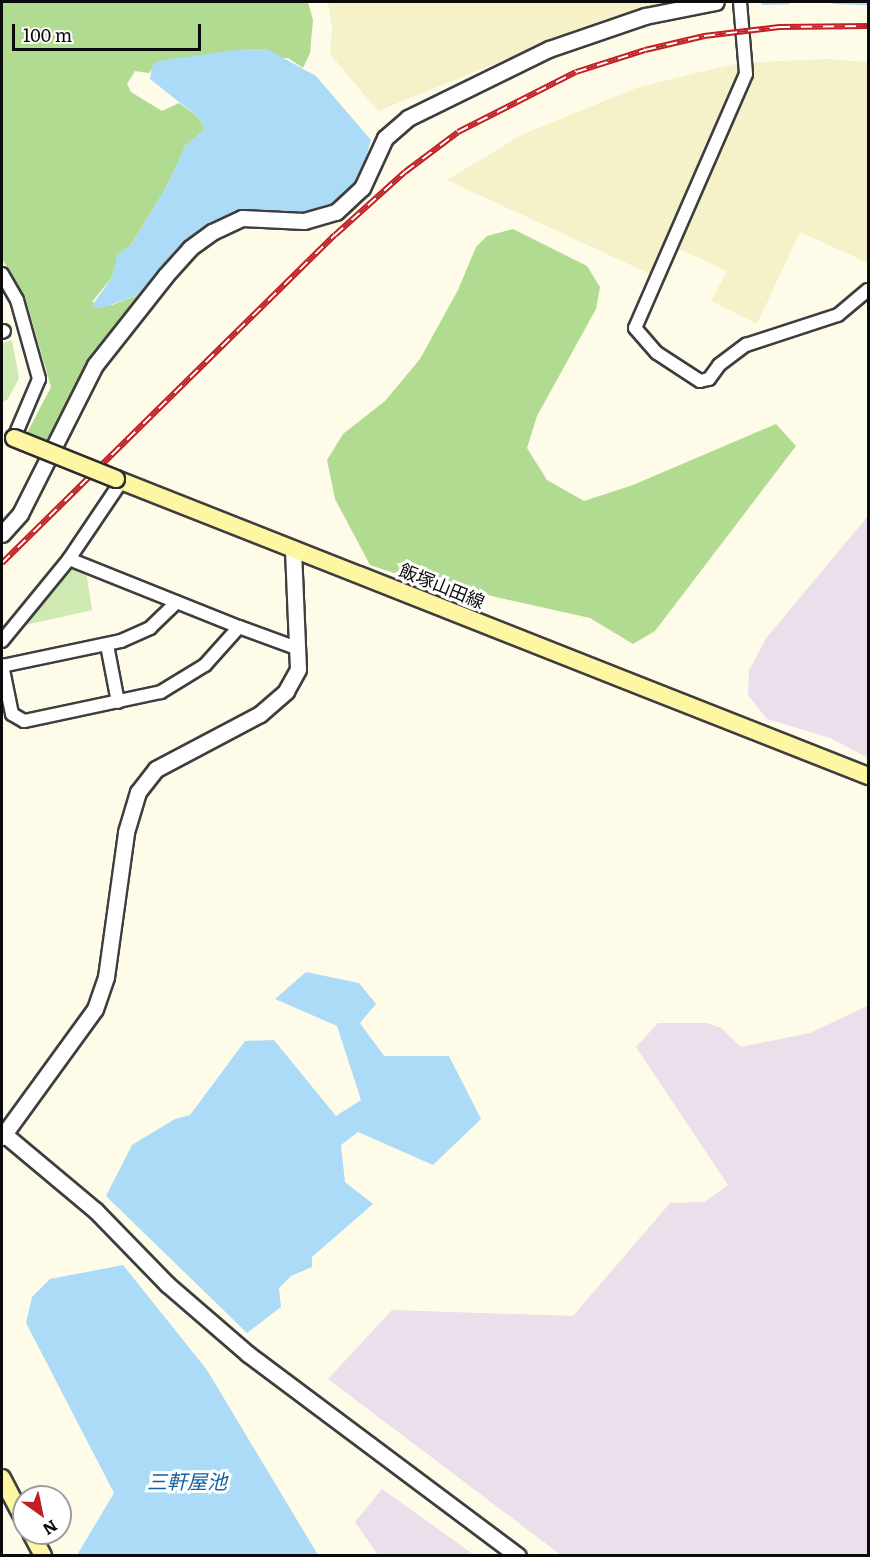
<!DOCTYPE html>
<html>
<head>
<meta charset="utf-8">
<style>
	body { margin:0 }
	#map { position:relative; width:870px; height:1557px; overflow:hidden; background:#fffbe9; font-family:Literata,"Noto Sans JP",serif }
	div>[style] { position:absolute }
	.industrial>* { inset:0; background:#eadfeb }
	.farmland>* { inset:0; background:#f5f2c9 }
	.green>* { inset:0; background:#ceeab2 }
	.forest>* { inset:0; background:#b1db91 }
	.water>* { inset:0; background:#acdbf8 }
	.stream>* { height:4px; margin:-2px; padding:0 2px; transform-origin:2px; border-radius:2px; background:#acdbf8 }
	.roads { filter:drop-shadow(2px 0 #3e3e3e) drop-shadow(-2px 0 #3e3e3e) drop-shadow(0 2px #3e3e3e) drop-shadow(0 -2px #3e3e3e) }
	.minor>* { height:12px; margin:-6px; padding:0 6px; transform-origin:6px; border-radius:6px; background:#fff }
	.tertiary>* { height:15px; margin:-7.5px; padding:0 7.5px; transform-origin:7.5px; border-radius:7.5px; background:#fff }
	.secondary>* { height:16px; margin:-8px; padding:0 8px; transform-origin:8px; border-radius:8px; background:#fff6a4 }
	.rail>* { height:6px; margin-top:-3px; transform-origin:0; background:repeating-linear-gradient(90deg,#fff 0 11px,#c01f24 0 22px); box-sizing:border-box; border-block:2px solid #c01f24 }
	.bridges { filter:drop-shadow(2px 0 #2d2d2d) drop-shadow(-2px 0 #2d2d2d) drop-shadow(0 2px #2d2d2d) drop-shadow(0 -2px #2d2d2d) }
	.secondary-bridge>* { height:16px; margin:-8px; padding:0 8px; transform-origin:8px; border-radius:8px; background:#fff6a4 }
	span { translate:-50% -50%; white-space:nowrap; text-align:center; line-height:1.15; -webkit-text-stroke:6px #fff; paint-order:stroke }
	.street-label { font-size:18px; color:#0b0b0b }
	.water-label { font-size:20px; color:#1160a1; font-style:italic }
	.frame { position:absolute; inset:0; border:3px solid #0b0b0b; pointer-events:none }
	.north { position:absolute; left:12px; top:1485px; width:60px; height:60px; box-sizing:border-box; background:#fff; border:2px solid #9d9d9d; border-radius:50%; rotate:147deg; font-size:16px; font-weight:700; line-height:24px; text-align:center; color:#0b0b0b }
	.north::after { content:''; display:block; margin:auto; width:21px; height:27px; background:#c01f24; clip-path:polygon(50% 0,100% 100%,50% 72%,0 100%) }
	.scale { position:absolute; left:12px; top:24px; width:189px; height:27px; box-sizing:border-box; border:3px solid #0b0b0b; border-top:0; padding-left:8px; font-size:18px; line-height:21px; white-space:nowrap; color:#0b0b0b; -webkit-text-stroke:4px #fff; paint-order:stroke }
</style>
</head>
<body>
<div id="map">
	<div class="industrial">
		<i style="clip-path:polygon(868px 516px,868px 758px,830px 738px,767px 719px,748px 695px,749px 670px,767px 637px)"></i>
		<i style="clip-path:polygon(867px 1006px,868px 1555px,561px 1555px,328px 1379px,392px 1310px,573px 1316px,670px 1203px,704px 1202px,728px 1185px,636px 1047px,658px 1023px,707px 1023px,721px 1028px,741px 1047px,810px 1033px)"></i>
		<i style="clip-path:polygon(382px 1489px,474px 1555px,378px 1555px,355px 1522px)"></i>
	</div>
	<div class="farmland">
		<i style="clip-path:polygon(328px 2px,680px 2px,605px 19px,378px 111px,330px 54px,332px 28px)"></i>
		<i style="clip-path:polygon(827px 59px,868px 62px,868px 263px,800px 232px,757px 324px,711px 301px,727px 271px,666px 243px,650px 274px,447px 180px,523px 134px,639px 87px,738px 63px)"></i>
	</div>
	<div class="green">
		<i style="clip-path:polygon(12px 340px,19px 378px,8px 399px,2px 403px,2px 343px)"></i>
		<i style="clip-path:polygon(73px 566px,86px 571px,92px 610px,21px 626px,64px 572px)"></i>
	</div>
	<div class="forest">
		<i style="clip-path:polygon(2px 2px,308px 2px,313px 20px,310px 53px,303px 68px,288px 58px,158px 61px,149px 73px,135px 71px,127px 84px,131px 92px,162px 111px,179px 103px,198px 117px,205px 129px,186px 145px,167px 186px,131px 245px,118px 255px,112px 277px,92px 302px,112px 305px,141px 294px,80px 377px,48px 440px,27px 433px,51px 387px,25px 297px,2px 259px)"></i>
		<i style="clip-path:polygon(513px 229px,587px 266px,600px 287px,596px 309px,537px 416px,527px 448px,547px 480px,584px 501px,633px 485px,776px 424px,796px 446px,655px 631px,633px 644px,590px 618px,487px 595px,453px 593px,370px 565px,335px 499px,327px 460px,343px 434px,385px 401px,420px 359px,458px 290px,476px 247px,487px 236px)"></i>
	</div>
	<div class="water">
		<i style="clip-path:polygon(244px 49px,267px 49px,316px 76px,371px 140px,360px 179px,332px 206px,308px 216px,241px 210px,180px 249px,141px 294px,102px 308px,92px 306px,112px 277px,117px 255px,131px 245px,167px 186px,186px 145px,205px 129px,198px 117px,150px 79px,152px 66px,158px 61px)"></i>
		<i style="clip-path:polygon(306px 972px,359px 983px,376px 1004px,360px 1023px,384px 1056px,449px 1056px,481px 1119px,433px 1165px,358px 1132px,341px 1145px,345px 1182px,373px 1204px,312px 1257px,312px 1267px,291px 1276px,279px 1288px,281px 1307px,247px 1333px,106px 1196px,132px 1145px,175px 1119px,190px 1115px,245px 1041px,274px 1040px,336px 1116px,361px 1100px,337px 1026px,275px 999px)"></i>
		<i style="clip-path:polygon(123px 1265px,207px 1370px,318px 1555px,77px 1555px,114px 1493px,26px 1323px,32px 1297px,50px 1279px)"></i>
	</div>
	<div class="stream">
		<i style="left:834px;top:2px;width:34px;rotate:2deg"></i>
		<i style="left:763px;top:3px;width:25px;rotate:-2deg"></i>
	</div>
	<div class="roads">
		<div class="minor">
			<i style="left:740px;top:2px;width:72px;rotate:85.2deg"></i>
			<i style="left:746px;top:74px;width:277px;rotate:113.6deg"></i>
			<i style="left:635px;top:328px;width:33px;rotate:49deg"></i>
			<i style="left:657px;top:353px;width:51px;rotate:33.1deg"></i>
			<i style="left:700px;top:381px;width:9px;rotate:-13deg"></i>
			<i style="left:709px;top:379px;width:17px;rotate:-54deg"></i>
			<i style="left:719px;top:365px;width:34px;rotate:-37deg"></i>
			<i style="left:746px;top:345px;width:97px;rotate:-18.1deg"></i>
			<i style="left:838px;top:315px;width:39px;rotate:-40deg"></i>
			<i style="left:2px;top:274px;width:30px;rotate:60deg"></i>
			<i style="left:17px;top:300px;width:82px;rotate:74.4deg"></i>
			<i style="left:39px;top:379px;width:64px;rotate:113deg"></i>
			<i style="left:2px;top:332px;width:2px;rotate:-27deg"></i>
			<i style="left:69px;top:559px;width:93px;rotate:-56deg"></i>
			<i style="left:239px;top:627px;width:64px;rotate:20.1deg"></i>
			<i style="left:2px;top:641px;width:106px;rotate:-50.7deg"></i>
			<i style="left:69px;top:559px;width:183px;rotate:21.8deg"></i>
			<i style="left:239px;top:627px;width:51px;rotate:131.8deg"></i>
			<i style="left:205px;top:665px;width:52px;rotate:148.5deg"></i>
			<i style="left:161px;top:692px;width:140px;rotate:168deg"></i>
			<i style="left:24px;top:721px;width:14px;rotate:-150deg"></i>
			<i style="left:12px;top:714px;width:50px;rotate:-101.5deg"></i>
			<i style="left:107px;top:645px;width:58px;rotate:79.1deg"></i>
			<i style="left:2px;top:666px;width:122px;rotate:-11.9deg"></i>
			<i style="left:121px;top:641px;width:32px;rotate:-24deg"></i>
			<i style="left:150px;top:628px;width:37px;rotate:-44deg"></i>
		</div>
		<div class="tertiary">
			<i style="left:2px;top:534px;width:27px;rotate:-48deg"></i>
			<i style="left:20px;top:514px;width:167px;rotate:-63.3deg"></i>
			<i style="left:95px;top:365px;width:115px;rotate:-51.7deg"></i>
			<i style="left:166px;top:275px;width:36px;rotate:-48deg"></i>
			<i style="left:190px;top:248px;width:27px;rotate:-36deg"></i>
			<i style="left:212px;top:232px;width:33px;rotate:-25deg"></i>
			<i style="left:242px;top:218px;width:62px;rotate:2.8deg"></i>
			<i style="left:304px;top:221px;width:33px;rotate:-16deg"></i>
			<i style="left:336px;top:212px;width:35px;rotate:-43deg"></i>
			<i style="left:362px;top:188px;width:55px;rotate:-65.3deg"></i>
			<i style="left:385px;top:138px;width:30px;rotate:-41deg"></i>
			<i style="left:408px;top:118px;width:157px;rotate:-26.1deg"></i>
			<i style="left:549px;top:49px;width:102px;rotate:-19deg"></i>
			<i style="left:645px;top:16px;width:72px;rotate:-11.2deg"></i>
			<i style="left:4px;top:1134px;width:120px;rotate:39.9deg"></i>
			<i style="left:96px;top:1211px;width:102px;rotate:45.8deg"></i>
			<i style="left:167px;top:1284px;width:107px;rotate:40.8deg"></i>
			<i style="left:248px;top:1354px;width:337px;rotate:36.8deg"></i>
			<i style="left:2px;top:1137px;width:158px;rotate:-54deg"></i>
			<i style="left:95px;top:1009px;width:34px;rotate:-71deg"></i>
			<i style="left:106px;top:977px;width:146px;rotate:-82.1deg"></i>
			<i style="left:126px;top:832px;width:42px;rotate:-73.3deg"></i>
			<i style="left:138px;top:792px;width:29px;rotate:-52deg"></i>
			<i style="left:156px;top:769px;width:118px;rotate:-27.9deg"></i>
			<i style="left:260px;top:714px;width:35px;rotate:-41deg"></i>
			<i style="left:286px;top:691px;width:25px;rotate:-61deg"></i>
			<i style="left:298px;top:669px;width:120px;rotate:-92.4deg"></i>
		</div>
		<div class="secondary">
			<i style="left:116px;top:479px;width:809px;rotate:21.55deg"></i>
			<i style="left:2px;top:1478px;width:47px;rotate:62.4deg"></i>
			<i style="left:31px;top:1533px;width:26px;rotate:62deg"></i>
		</div>
	</div>
	<div class="rail">
		<i style="left:2px;top:563px;width:467px;rotate:-44.6deg"></i>
		<i style="left:335px;top:235px;width:94px;rotate:-42deg"></i>
		<i style="left:405px;top:172px;width:66px;rotate:-37deg"></i>
		<i style="left:458px;top:132px;width:132px;rotate:-27deg"></i>
		<i style="left:576px;top:72px;width:72px;rotate:-17.7deg"></i>
		<i style="left:645px;top:50px;width:61px;rotate:-13.3deg"></i>
		<i style="left:704px;top:36px;width:76px;rotate:-6.8deg"></i>
		<i style="left:779px;top:27px;width:89px;rotate:-0.6deg"></i>
	</div>
	<div class="bridges">
		<div class="secondary-bridge">
			<i style="left:14px;top:438px;width:110px;rotate:21.9deg"></i>
		</div>
	</div>
	<div class="street-label">
		<span style="left:442px;top:586px;rotate:22deg">飯塚山田線</span>
	</div>
	<div class="water-label">
		<span style="left:187px;top:1480px">三軒屋池</span>
	</div>
	<div class="frame"></div>
	<div class="north">N</div>
	<div class="scale">100 m</div>
</div>
</body>
</html>
